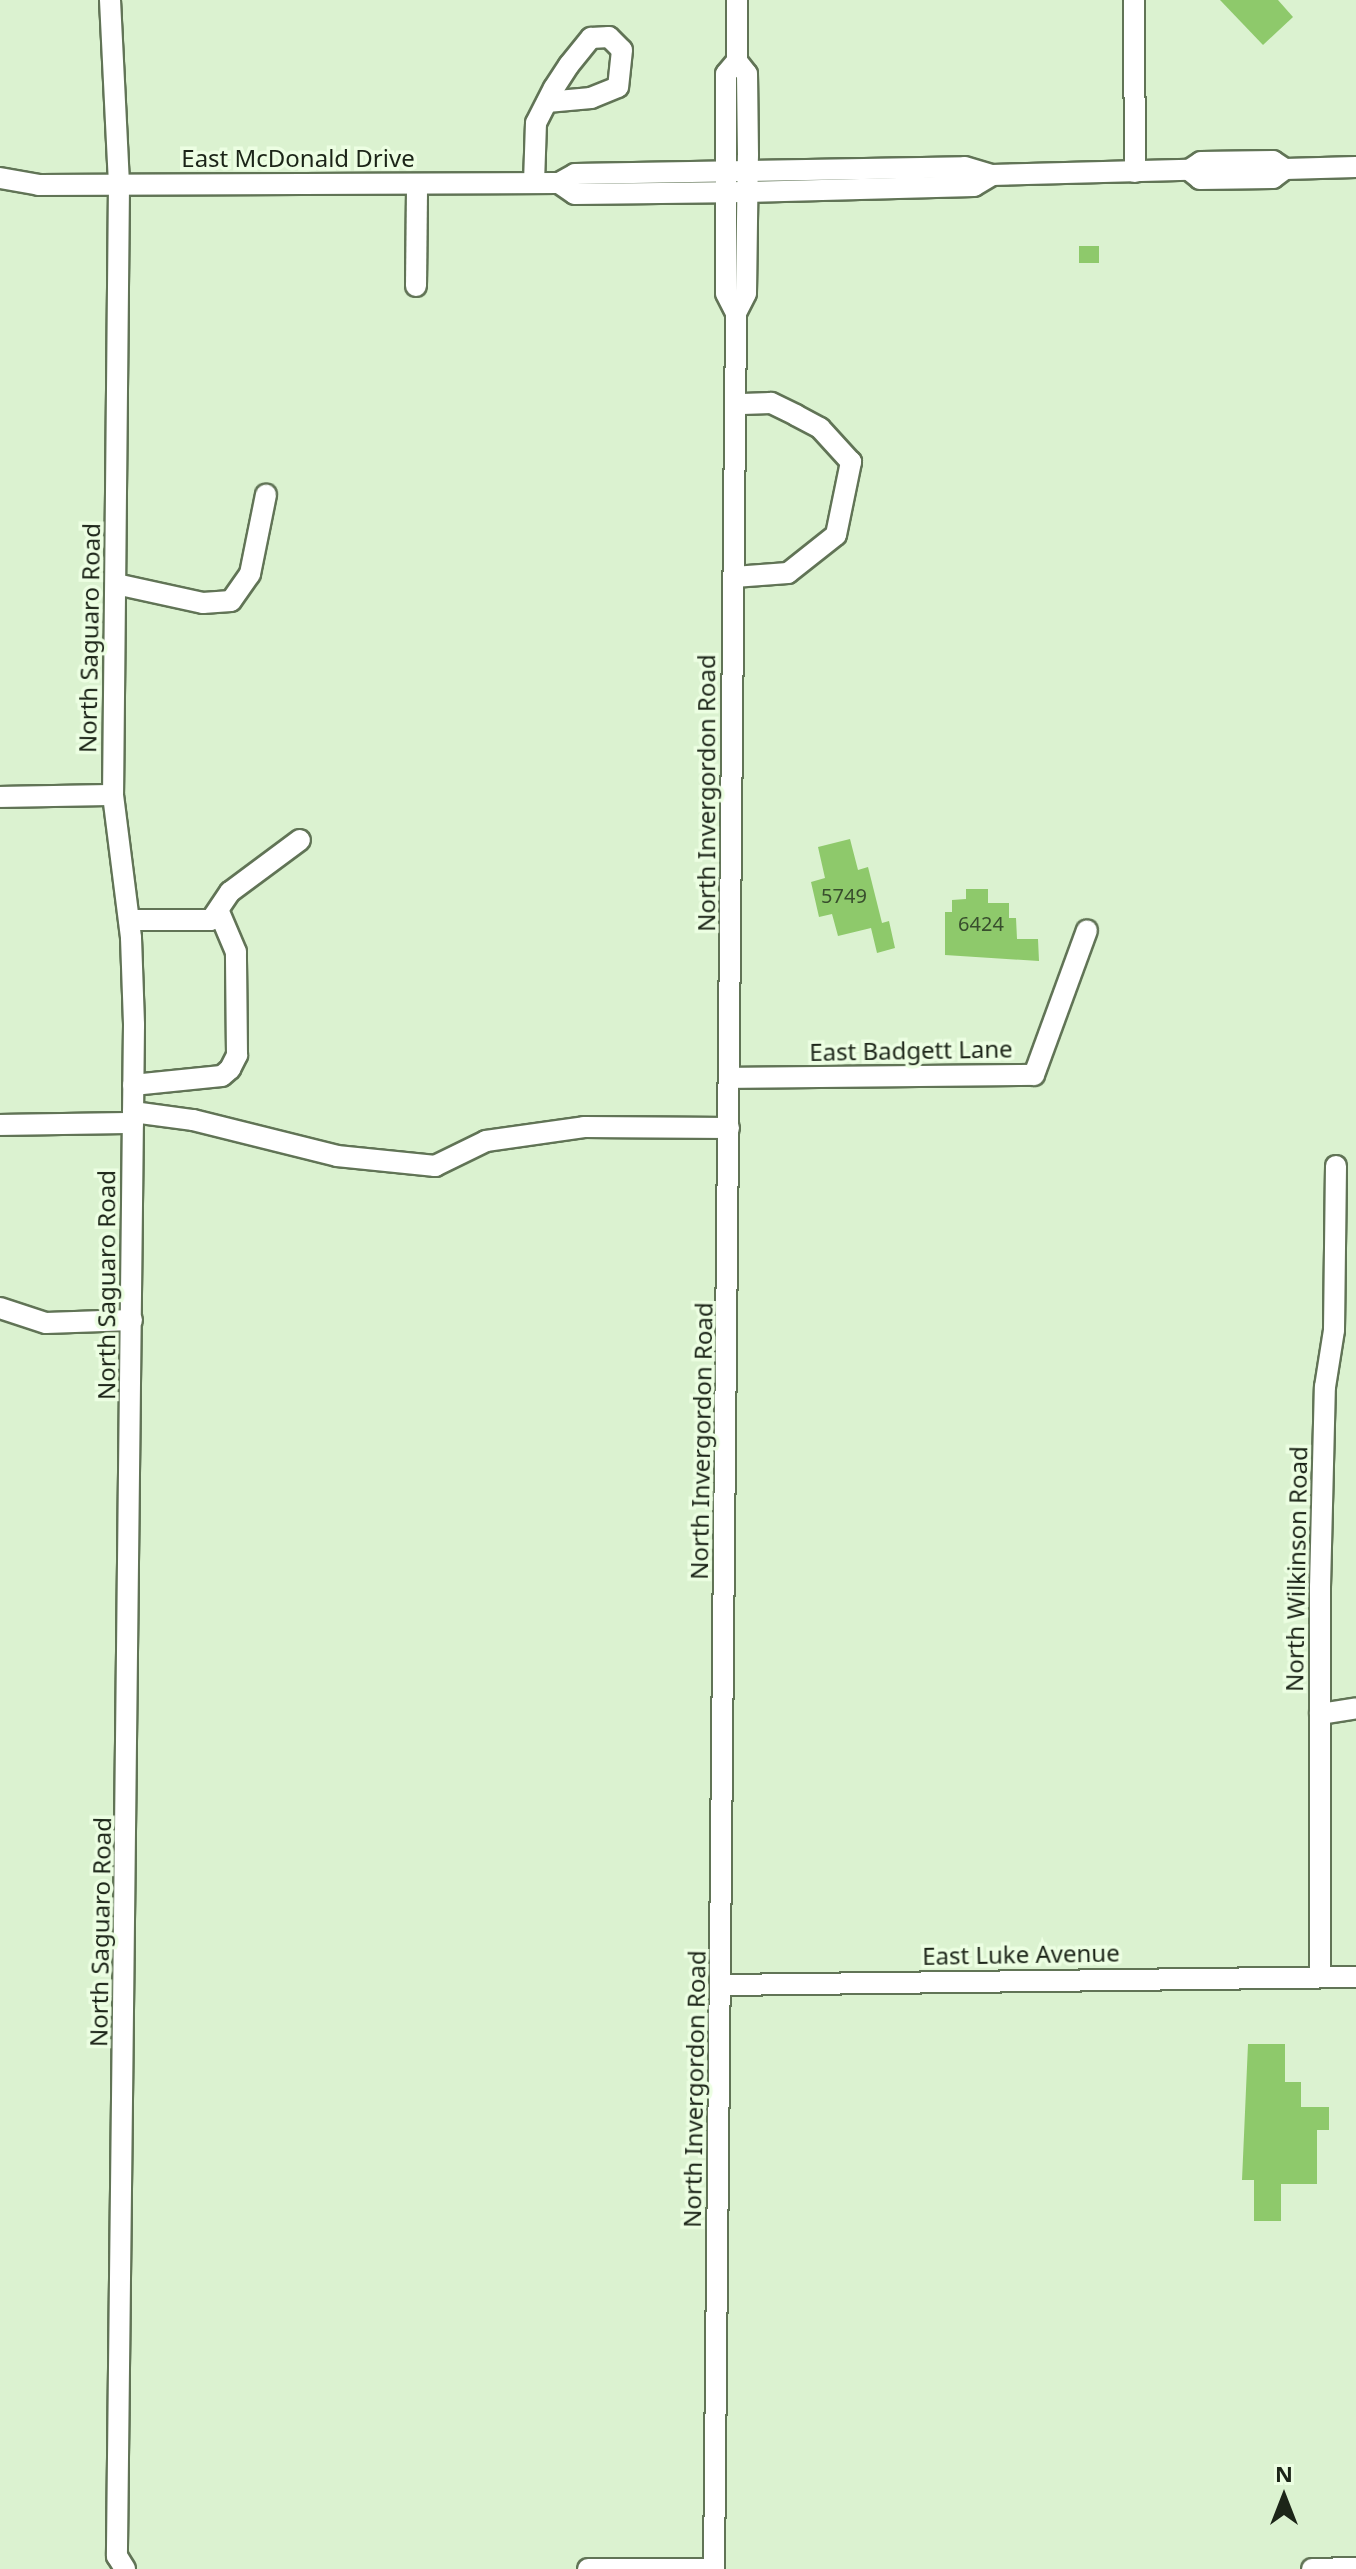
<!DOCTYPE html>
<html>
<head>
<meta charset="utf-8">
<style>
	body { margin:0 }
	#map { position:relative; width:1356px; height:2569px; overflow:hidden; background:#dbf2d0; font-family:"Noto Sans",sans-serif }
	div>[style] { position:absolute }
	.building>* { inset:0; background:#8ec96b }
	.roads { filter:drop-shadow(2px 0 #617456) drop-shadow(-2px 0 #617456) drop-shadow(0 2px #617456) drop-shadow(0 -2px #617456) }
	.minor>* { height:20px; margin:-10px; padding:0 10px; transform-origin:10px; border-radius:10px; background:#fff }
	span { translate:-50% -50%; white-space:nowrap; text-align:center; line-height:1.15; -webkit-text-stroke:7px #ecfee2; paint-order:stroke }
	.number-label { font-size:20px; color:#384e2d }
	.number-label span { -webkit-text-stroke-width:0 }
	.street-label { font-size:24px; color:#1c2518 }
	.north { position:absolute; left:1244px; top:2457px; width:80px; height:80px; -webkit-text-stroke:6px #ecfee2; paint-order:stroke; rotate:0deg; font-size:22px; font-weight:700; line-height:32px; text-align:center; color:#1c2518 }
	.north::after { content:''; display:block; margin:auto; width:28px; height:36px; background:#1c2518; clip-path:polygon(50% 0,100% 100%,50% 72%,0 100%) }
</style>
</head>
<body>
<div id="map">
	<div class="building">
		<i style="clip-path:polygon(1220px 0,1278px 0,1293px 17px,1263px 45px)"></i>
		<i style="clip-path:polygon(1079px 246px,1099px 246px,1099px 263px,1079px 263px)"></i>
		<i style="clip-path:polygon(850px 839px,858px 870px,868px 867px,882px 923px,889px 921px,895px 948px,877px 953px,871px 928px,838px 936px,832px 914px,819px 917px,811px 882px,825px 878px,818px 847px)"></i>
		<i style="clip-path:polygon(966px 889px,988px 889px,988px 903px,1009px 903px,1009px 918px,1016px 918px,1017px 939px,1038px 939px,1039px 961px,945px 955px,945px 912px,952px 912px,952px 900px,966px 899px)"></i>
		<i style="clip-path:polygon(1248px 2044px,1285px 2044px,1285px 2082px,1301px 2082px,1301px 2107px,1329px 2107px,1329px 2130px,1317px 2130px,1317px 2184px,1281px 2184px,1281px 2221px,1254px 2221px,1254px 2180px,1242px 2180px)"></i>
	</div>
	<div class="roads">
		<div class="minor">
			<i style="left:110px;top:0;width:185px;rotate:87.2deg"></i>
			<i style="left:119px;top:185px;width:610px;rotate:90.56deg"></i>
			<i style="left:113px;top:795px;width:144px;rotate:82.8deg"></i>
			<i style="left:131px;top:938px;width:87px;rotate:88deg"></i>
			<i style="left:134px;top:1025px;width:1531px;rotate:90.64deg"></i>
			<i style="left:117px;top:2556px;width:15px;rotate:58deg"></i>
			<i style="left:1134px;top:0;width:172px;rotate:89.7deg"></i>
			<i style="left:1189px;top:170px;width:14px;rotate:39deg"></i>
			<i style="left:1200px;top:179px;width:73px;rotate:-0.8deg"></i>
			<i style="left:1273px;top:178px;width:15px;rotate:-37deg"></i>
			<i style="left:1285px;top:169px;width:71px;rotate:-1.6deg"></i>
			<i style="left:0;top:178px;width:39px;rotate:10deg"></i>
			<i style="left:38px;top:185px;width:521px;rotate:-0.22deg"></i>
			<i style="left:559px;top:183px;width:18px;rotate:-29deg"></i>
			<i style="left:575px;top:174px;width:390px;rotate:-1deg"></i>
			<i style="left:965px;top:167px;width:28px;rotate:17deg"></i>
			<i style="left:992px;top:175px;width:197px;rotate:-1.5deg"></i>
			<i style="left:1189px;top:170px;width:14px;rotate:-34deg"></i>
			<i style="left:1201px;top:162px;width:72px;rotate:-0.8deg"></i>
			<i style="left:1273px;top:161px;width:14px;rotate:34deg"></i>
			<i style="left:534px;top:183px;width:60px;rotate:-88.1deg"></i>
			<i style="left:536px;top:123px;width:39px;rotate:-63deg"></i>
			<i style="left:554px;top:88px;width:27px;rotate:-57deg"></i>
			<i style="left:569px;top:65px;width:35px;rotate:-51deg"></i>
			<i style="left:591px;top:38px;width:18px;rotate:-3deg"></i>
			<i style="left:609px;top:37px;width:18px;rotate:45deg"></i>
			<i style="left:622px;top:50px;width:37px;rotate:96deg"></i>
			<i style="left:618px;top:87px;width:29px;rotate:158deg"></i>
			<i style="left:591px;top:98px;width:44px;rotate:174.8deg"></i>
			<i style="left:559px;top:183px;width:19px;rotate:35deg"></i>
			<i style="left:575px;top:194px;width:171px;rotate:-0.7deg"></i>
			<i style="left:746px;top:192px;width:228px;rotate:-1.5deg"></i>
			<i style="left:974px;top:186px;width:21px;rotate:-31deg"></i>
			<i style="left:416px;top:286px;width:102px;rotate:-89.4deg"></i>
			<i style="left:736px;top:313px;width:22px;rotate:-117deg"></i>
			<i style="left:726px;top:293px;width:219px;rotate:-90deg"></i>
			<i style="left:726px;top:74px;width:17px;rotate:-50deg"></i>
			<i style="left:734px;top:577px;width:54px;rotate:-4.2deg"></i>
			<i style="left:788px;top:573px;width:61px;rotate:-38.4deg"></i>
			<i style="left:836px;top:535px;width:75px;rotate:-78.4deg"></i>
			<i style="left:851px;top:462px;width:46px;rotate:-132.4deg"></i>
			<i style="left:820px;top:428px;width:27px;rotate:-152deg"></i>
			<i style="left:796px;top:415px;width:28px;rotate:-154deg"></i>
			<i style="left:771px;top:403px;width:36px;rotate:178deg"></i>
			<i style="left:116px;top:584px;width:89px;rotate:12.3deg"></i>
			<i style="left:203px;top:603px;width:28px;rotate:-4deg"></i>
			<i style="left:231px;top:601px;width:33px;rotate:-55deg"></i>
			<i style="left:250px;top:574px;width:81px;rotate:-78.6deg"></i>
			<i style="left:0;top:797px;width:113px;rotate:-1deg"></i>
			<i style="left:129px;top:920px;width:82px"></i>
			<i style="left:211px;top:920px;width:34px;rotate:-56deg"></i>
			<i style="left:230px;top:892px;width:87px;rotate:-36.6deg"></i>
			<i style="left:730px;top:1078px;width:304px;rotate:-0.6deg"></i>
			<i style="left:1034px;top:1075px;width:154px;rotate:-69.9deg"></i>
			<i style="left:133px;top:1085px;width:89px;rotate:-5.8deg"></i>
			<i style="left:222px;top:1076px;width:11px;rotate:-41deg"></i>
			<i style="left:230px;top:1069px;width:16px;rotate:-63deg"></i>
			<i style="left:237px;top:1055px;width:103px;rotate:-90.6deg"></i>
			<i style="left:236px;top:952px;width:43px;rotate:-113deg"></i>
			<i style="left:133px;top:1112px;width:61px;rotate:7.6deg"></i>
			<i style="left:193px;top:1120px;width:148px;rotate:14deg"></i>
			<i style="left:337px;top:1156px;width:99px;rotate:5.8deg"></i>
			<i style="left:435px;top:1166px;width:57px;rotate:-26.1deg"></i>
			<i style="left:486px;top:1141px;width:99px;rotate:-8.1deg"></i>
			<i style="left:584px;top:1127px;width:145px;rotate:0.4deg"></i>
			<i style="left:0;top:1125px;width:133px;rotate:-0.9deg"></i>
			<i style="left:0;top:1308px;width:48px;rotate:18.1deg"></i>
			<i style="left:46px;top:1323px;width:86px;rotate:-2deg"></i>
			<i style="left:1320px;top:1714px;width:36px;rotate:-9deg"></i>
			<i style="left:1320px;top:1974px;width:387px;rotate:-90deg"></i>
			<i style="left:1320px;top:1587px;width:200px;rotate:-88.6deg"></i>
			<i style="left:1325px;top:1387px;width:58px;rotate:-81deg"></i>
			<i style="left:1334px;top:1330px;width:164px;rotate:-89.3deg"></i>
			<i style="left:722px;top:1985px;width:634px;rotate:-0.72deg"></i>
			<i style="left:588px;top:2569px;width:126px"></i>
			<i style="left:714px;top:2569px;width:2256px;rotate:-89.44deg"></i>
			<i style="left:736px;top:313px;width:22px;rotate:-63deg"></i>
			<i style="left:746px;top:293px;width:138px;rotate:-89.2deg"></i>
			<i style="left:748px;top:155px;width:81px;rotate:-90.7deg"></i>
			<i style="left:747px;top:74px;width:16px;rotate:-128deg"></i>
			<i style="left:737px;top:61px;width:61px;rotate:-90deg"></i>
			<i style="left:1312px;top:2569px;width:44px;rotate:-1.3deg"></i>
		</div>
	</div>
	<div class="number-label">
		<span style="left:844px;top:895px">5749</span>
		<span style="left:981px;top:923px">6424</span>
	</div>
	<div class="street-label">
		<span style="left:298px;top:158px">East McDonald Drive</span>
		<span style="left:89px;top:638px;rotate:-89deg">North Saguaro Road</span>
		<span style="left:706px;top:793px;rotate:-90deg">North Invergordon Road</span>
		<span style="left:911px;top:1050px;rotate:-1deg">East Badgett Lane</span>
		<span style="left:106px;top:1285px;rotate:-90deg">North Saguaro Road</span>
		<span style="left:701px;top:1441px;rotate:-89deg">North Invergordon Road</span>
		<span style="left:1296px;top:1569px;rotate:-89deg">North Wilkinson Road</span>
		<span style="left:100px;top:1932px;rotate:-89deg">North Saguaro Road</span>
		<span style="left:1021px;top:1954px;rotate:-1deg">East Luke Avenue</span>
		<span style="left:694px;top:2089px;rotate:-89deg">North Invergordon Road</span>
	</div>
	<div class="north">N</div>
</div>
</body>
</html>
